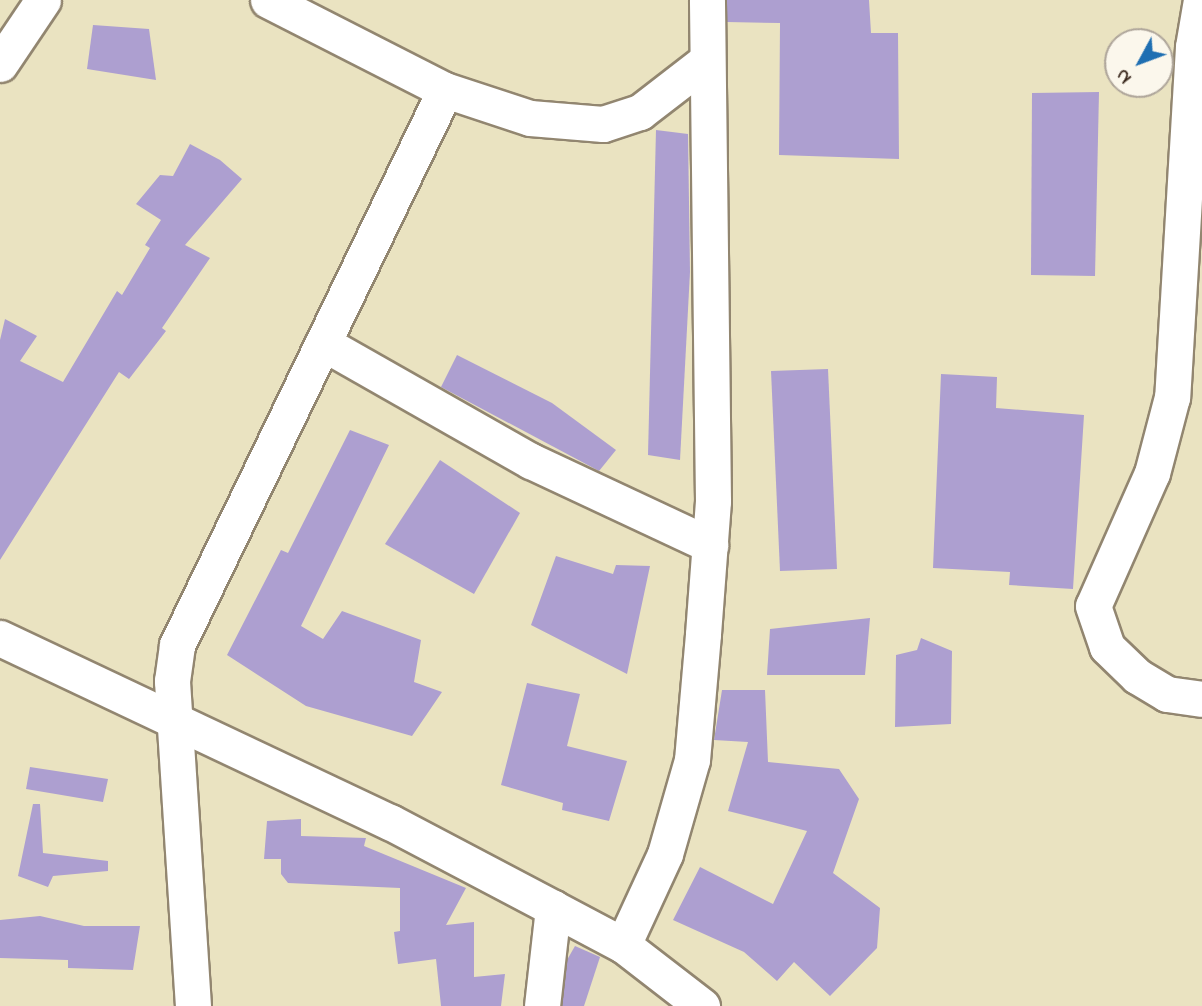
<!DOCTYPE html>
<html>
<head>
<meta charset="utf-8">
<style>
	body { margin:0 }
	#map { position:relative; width:1202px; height:1006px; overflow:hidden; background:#eae3c1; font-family:"Indie Flower",sans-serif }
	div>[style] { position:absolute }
	.building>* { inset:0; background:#ad9fd0 }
	.roads { filter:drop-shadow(2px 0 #928670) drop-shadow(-2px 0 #928670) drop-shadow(0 2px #928670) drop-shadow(0 -2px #928670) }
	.street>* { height:35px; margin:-17.5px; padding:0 17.5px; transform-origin:17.5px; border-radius:17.5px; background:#fff }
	span { translate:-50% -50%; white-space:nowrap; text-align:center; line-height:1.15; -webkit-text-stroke:7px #fbf7ec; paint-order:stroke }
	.north { position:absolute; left:1104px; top:28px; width:70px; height:70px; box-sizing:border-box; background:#fbf7ec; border:2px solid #aea59a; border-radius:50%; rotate:229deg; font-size:19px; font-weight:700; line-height:28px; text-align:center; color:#3b2a1e }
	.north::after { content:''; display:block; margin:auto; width:24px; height:32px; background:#1f6fb2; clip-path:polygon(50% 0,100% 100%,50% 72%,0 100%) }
</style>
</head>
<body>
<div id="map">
	<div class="building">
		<i style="clip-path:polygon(727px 0,869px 0,871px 33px,898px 33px,899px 159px,779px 155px,780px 23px,727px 22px)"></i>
		<i style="clip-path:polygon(93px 25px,149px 29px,156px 80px,87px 69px)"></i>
		<i style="clip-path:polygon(1099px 92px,1095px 276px,1031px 275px,1032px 93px)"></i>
		<i style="clip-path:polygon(656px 130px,688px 134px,690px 272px,680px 460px,648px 455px)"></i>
		<i style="clip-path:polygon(190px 144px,220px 160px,242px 179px,185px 245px,210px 258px,162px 328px,166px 331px,129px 379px,119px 372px,0 560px,0 340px,5px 319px,37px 336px,20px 361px,63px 382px,117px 291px,122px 295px,150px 248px,145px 245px,161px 220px,136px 204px,160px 175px,173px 176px)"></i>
		<i style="clip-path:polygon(457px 355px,552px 403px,616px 450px,599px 471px,441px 387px)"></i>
		<i style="clip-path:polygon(828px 369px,837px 569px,780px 571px,771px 371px)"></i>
		<i style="clip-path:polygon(941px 374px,997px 377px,996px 408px,1084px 415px,1073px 589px,1009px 585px,1010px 572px,933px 568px)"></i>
		<i style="clip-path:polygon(350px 430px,389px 445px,301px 626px,323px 639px,342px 611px,421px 640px,414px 682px,442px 692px,412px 736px,306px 706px,227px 655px,281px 550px,288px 553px)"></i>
		<i style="clip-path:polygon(440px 460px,520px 513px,474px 594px,385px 544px)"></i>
		<i style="clip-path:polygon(556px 556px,613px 574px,616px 565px,650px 566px,627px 674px,531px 625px)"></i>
		<i style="clip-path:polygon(870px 618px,865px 675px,767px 675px,770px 629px)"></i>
		<i style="clip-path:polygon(921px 638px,952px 651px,951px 724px,895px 727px,896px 655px,917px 650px)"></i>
		<i style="clip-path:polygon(527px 683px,580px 694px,567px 746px,627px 761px,609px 821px,562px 810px,563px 803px,501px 785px)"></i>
		<i style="clip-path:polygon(722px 690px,765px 690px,768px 762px,839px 769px,859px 799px,833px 873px,880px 908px,877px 948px,830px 996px,794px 962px,777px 981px,744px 952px,673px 920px,700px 867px,773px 904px,807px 831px,728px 811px,748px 742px,714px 740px)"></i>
		<i style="clip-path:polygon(30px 767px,108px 779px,103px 802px,26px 789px)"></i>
		<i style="clip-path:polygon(33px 804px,40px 804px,43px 853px,108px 861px,108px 871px,53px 876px,48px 887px,18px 876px)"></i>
		<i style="clip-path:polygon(301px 819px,301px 836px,366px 838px,364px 846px,466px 888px,446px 925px,474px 922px,474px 977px,505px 974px,501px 1006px,441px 1006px,436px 959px,398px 964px,394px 932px,400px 931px,400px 888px,288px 883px,281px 874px,281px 859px,264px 859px,267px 821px)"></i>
		<i style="clip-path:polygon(40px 916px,84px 926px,140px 926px,133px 970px,68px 968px,68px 960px,0 958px,0 920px)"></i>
		<i style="clip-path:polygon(575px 946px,600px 957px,584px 1006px,562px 1006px,567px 960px)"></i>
	</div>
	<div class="roads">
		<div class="street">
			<i style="left:268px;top:0;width:199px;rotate:27deg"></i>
			<i style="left:445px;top:90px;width:89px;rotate:18.2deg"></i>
			<i style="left:530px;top:118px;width:73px;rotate:4.7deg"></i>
			<i style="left:603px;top:124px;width:39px;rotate:-18deg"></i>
			<i style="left:640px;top:112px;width:82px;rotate:-37.6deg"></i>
			<i style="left:1201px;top:0;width:48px;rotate:99.7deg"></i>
			<i style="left:1193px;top:47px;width:351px;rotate:93.4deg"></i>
			<i style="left:1172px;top:397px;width:79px;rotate:104.7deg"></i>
			<i style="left:1152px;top:473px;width:145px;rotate:113.9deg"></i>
			<i style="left:1093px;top:606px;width:43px;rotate:71.1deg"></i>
			<i style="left:1107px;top:647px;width:42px;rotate:44deg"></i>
			<i style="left:1137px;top:676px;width:35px;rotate:31deg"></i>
			<i style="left:1167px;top:694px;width:35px;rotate:8deg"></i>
			<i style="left:0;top:64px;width:77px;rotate:-56.1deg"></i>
			<i style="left:323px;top:343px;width:239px;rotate:29.6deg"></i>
			<i style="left:531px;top:461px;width:198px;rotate:25.1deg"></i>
			<i style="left:0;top:638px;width:431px;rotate:25.3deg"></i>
			<i style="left:390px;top:822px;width:184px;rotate:27.8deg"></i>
			<i style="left:553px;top:908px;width:79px;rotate:27.9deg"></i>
			<i style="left:623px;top:945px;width:100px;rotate:37.7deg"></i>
			<i style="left:623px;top:945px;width:100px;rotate:-65.2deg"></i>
			<i style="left:665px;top:854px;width:98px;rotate:-74deg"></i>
			<i style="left:692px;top:760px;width:126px;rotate:-85deg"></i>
			<i style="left:703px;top:634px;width:133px;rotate:-85.7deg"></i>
			<i style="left:713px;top:501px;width:501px;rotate:-90.69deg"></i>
			<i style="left:193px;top:1006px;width:326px;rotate:-93.7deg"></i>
			<i style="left:172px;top:681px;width:36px;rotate:-82deg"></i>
			<i style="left:177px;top:645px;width:616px;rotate:-64.22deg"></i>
			<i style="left:542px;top:1006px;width:99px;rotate:-83.6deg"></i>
		</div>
	</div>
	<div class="north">N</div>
</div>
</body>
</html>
